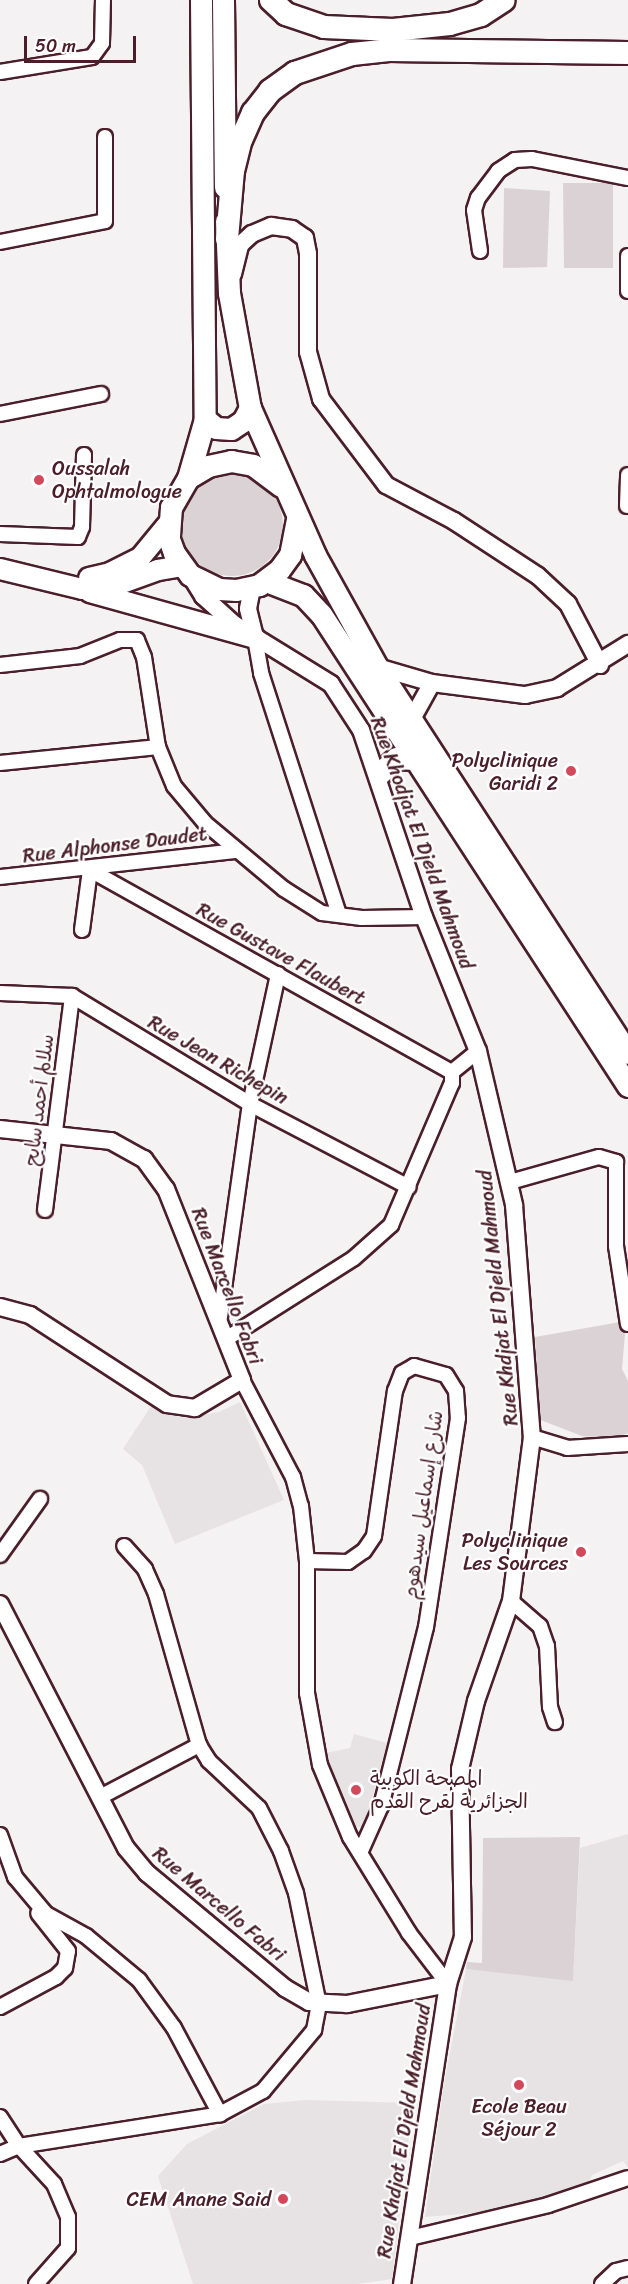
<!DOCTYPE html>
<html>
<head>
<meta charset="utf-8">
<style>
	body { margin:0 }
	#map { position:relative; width:628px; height:2284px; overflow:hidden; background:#f4f2f2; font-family:Sriracha,"Playpen Sans Arabic",sans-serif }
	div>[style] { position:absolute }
	.built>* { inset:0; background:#e7e2e3 }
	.green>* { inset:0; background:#dbd2d5 }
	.round { border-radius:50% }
	.roads { filter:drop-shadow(2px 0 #4a1f2b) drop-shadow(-2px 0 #4a1f2b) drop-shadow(0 2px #4a1f2b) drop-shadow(0 -2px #4a1f2b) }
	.minor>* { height:14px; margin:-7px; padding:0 7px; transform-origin:7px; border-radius:7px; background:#fff }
	.tertiary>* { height:16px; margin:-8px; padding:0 8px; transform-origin:8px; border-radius:8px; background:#fff }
	.secondary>* { height:20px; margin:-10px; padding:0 10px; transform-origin:10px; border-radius:10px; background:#fff }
	.primary>* { height:21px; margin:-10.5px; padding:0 10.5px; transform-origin:10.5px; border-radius:10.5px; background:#fff }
	.trunk>* { height:22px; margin:-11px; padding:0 11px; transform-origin:11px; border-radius:11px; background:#fff }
	.dots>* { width:16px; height:16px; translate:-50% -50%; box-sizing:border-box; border:3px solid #fff; border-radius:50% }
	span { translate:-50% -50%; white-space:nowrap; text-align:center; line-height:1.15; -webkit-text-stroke:4.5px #fff; paint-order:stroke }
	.poi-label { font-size:20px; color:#4a1f2b }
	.left { translate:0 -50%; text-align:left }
	.right { translate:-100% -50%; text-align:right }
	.street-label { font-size:20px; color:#4a1f2b }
	.scale { position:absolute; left:24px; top:36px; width:112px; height:27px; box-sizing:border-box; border:3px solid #4a1f2b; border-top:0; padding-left:8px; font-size:18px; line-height:21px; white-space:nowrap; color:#4a1f2b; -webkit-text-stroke:4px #fff; paint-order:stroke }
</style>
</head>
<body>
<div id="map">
	<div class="built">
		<i style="clip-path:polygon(240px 1402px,284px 1500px,175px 1544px,142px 1465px,123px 1449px,153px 1403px,178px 1417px,189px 1418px,219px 1412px)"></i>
		<i style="clip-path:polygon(354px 1734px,387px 1743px,364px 1827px,350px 1827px,326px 1753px,350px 1748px)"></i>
		<i style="clip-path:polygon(628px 1834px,628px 2167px,623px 2161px,592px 2175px,589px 2182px,529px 2202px,486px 2212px,425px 2217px,444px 2084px,466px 1969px,573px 1980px,580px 1848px)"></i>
		<i style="clip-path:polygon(305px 2100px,413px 2103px,392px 2279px,357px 2284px,193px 2284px,158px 2176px,187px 2144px,264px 2104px)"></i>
	</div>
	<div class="green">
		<i style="clip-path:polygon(563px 183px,613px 183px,613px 268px,564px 268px)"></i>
		<i style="clip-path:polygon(504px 188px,550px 191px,547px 267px,503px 268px)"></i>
		<i class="round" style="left:181px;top:474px;width:102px;height:102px"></i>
		<i style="clip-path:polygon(626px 1321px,622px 1369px,628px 1381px,628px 1433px,616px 1438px,582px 1436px,530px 1416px,537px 1368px,535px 1337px)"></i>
		<i style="clip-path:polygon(580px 1837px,573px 1981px,466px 1969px,467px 1962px,482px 1963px,483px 1838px)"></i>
	</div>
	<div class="roads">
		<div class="minor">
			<i style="left:0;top:72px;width:93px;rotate:-9.3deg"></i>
			<i style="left:92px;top:57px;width:17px;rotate:-54deg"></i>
			<i style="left:102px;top:43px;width:43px;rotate:-88.7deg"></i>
			<i style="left:0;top:242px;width:107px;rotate:-11.3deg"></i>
			<i style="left:105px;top:221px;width:84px;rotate:-90deg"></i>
			<i style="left:480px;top:251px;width:41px;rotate:-98.3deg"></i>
			<i style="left:474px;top:210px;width:13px;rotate:-72deg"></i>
			<i style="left:478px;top:198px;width:34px;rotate:-53deg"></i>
			<i style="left:498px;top:171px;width:20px;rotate:-33deg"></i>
			<i style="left:515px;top:160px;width:17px;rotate:-3deg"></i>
			<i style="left:532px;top:159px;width:98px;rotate:11.2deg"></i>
			<i style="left:628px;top:256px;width:35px;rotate:90deg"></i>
			<i style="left:0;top:414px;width:103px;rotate:-11.2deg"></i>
			<i style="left:627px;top:506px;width:31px;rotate:-88deg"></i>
			<i style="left:0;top:534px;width:78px;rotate:2.2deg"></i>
			<i style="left:78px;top:537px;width:11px;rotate:-68deg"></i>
			<i style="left:82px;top:527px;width:72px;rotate:-88.4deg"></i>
			<i style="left:255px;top:638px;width:36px;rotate:80deg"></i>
			<i style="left:261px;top:673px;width:254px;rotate:72.1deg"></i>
			<i style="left:0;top:665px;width:81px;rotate:-6.4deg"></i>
			<i style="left:80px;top:656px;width:43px;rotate:-21.8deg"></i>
			<i style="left:120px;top:640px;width:17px"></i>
			<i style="left:137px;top:640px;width:18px;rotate:68deg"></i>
			<i style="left:144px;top:657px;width:91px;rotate:81.2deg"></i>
			<i style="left:0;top:763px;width:159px;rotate:-5.8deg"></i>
			<i style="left:158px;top:747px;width:42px;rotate:67.7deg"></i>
			<i style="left:174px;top:786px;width:48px;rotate:50deg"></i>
			<i style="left:205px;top:823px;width:103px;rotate:39.9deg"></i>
			<i style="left:284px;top:889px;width:45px;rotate:32.3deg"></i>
			<i style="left:322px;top:913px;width:40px;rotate:7.1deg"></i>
			<i style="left:362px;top:918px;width:62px;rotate:-0.9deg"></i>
			<i style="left:0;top:877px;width:236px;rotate:-6.3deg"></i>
			<i style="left:82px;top:930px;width:61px;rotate:-82.4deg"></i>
			<i style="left:90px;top:870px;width:415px;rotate:29.2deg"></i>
			<i style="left:0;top:993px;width:72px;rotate:2.4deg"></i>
			<i style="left:72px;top:996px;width:208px;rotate:31.2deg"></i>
			<i style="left:250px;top:1104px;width:179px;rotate:27.6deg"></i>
			<i style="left:510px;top:1182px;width:92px;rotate:-15.7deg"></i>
			<i style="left:599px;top:1157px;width:18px;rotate:16deg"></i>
			<i style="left:616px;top:1162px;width:84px;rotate:90deg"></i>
			<i style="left:616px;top:1246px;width:79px;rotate:81.3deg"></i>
			<i style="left:45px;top:1210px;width:216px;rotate:-82.8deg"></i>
			<i style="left:220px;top:1317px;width:215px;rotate:-82deg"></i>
			<i style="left:250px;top:1104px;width:133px;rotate:-77.8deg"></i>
			<i style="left:226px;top:1339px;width:151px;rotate:-32.3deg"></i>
			<i style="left:354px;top:1258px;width:50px;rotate:-41.7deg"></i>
			<i style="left:391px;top:1225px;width:155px;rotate:-66.8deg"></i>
			<i style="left:452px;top:1083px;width:11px;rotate:-90deg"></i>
			<i style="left:452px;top:1072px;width:33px;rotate:-39deg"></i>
			<i style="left:242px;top:1380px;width:110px;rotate:62.3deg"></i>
			<i style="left:293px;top:1477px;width:30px;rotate:75deg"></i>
			<i style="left:301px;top:1506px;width:55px;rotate:83.8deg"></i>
			<i style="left:307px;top:1561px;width:132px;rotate:90deg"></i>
			<i style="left:307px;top:1693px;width:73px;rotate:79.8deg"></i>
			<i style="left:320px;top:1765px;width:78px;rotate:67.4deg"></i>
			<i style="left:350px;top:1837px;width:113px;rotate:58.4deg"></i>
			<i style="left:409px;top:1933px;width:64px;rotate:52.6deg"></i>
			<i style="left:532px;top:1437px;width:37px;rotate:17deg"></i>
			<i style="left:567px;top:1448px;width:61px;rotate:-3.8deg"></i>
			<i style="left:0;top:1555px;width:69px;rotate:-54.5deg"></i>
			<i style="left:307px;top:1561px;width:41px;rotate:1.4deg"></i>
			<i style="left:348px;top:1562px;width:19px;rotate:-35deg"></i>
			<i style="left:364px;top:1551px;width:18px;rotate:-56deg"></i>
			<i style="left:374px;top:1536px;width:147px;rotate:-81.8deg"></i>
			<i style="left:395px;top:1391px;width:19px;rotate:-69deg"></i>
			<i style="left:402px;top:1373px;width:14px;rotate:-30deg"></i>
			<i style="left:414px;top:1366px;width:33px;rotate:16deg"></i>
			<i style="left:446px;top:1375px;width:19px;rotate:58deg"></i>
			<i style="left:456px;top:1391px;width:27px;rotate:86deg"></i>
			<i style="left:458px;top:1418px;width:211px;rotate:98.7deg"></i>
			<i style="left:426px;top:1627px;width:185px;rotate:104.1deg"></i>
			<i style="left:381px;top:1806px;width:51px;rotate:114.1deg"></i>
			<i style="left:511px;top:1601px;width:38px;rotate:41deg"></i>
			<i style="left:540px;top:1626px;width:21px;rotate:71deg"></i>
			<i style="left:547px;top:1646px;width:61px;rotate:87.2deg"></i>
			<i style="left:550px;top:1707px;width:16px;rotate:72deg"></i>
			<i style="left:102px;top:1796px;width:110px;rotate:-27.7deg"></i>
			<i style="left:0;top:1835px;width:45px;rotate:70.3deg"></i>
			<i style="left:15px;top:1877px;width:48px;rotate:50deg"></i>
			<i style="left:46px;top:1914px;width:46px;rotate:28.8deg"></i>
			<i style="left:86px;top:1936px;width:69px;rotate:39.7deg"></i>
			<i style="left:139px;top:1980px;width:59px;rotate:53.9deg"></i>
			<i style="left:174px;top:2028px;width:98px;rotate:61.9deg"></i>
			<i style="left:0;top:2007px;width:64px;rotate:-28.2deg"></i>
			<i style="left:56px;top:1977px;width:13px;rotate:-45deg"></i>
			<i style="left:65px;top:1968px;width:17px;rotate:-80deg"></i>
			<i style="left:68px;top:1951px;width:48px;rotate:-128.3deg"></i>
			<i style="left:0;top:2117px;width:35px;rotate:57deg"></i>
			<i style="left:19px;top:2146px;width:52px;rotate:47.4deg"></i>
			<i style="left:54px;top:2184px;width:36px;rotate:67deg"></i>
			<i style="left:68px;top:2217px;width:31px;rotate:90deg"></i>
			<i style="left:68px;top:2248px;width:48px;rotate:131.6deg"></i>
			<i style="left:0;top:2154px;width:21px;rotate:-23deg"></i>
			<i style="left:19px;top:2146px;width:204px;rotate:-9deg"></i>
			<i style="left:220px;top:2114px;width:49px;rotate:-28.1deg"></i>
			<i style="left:263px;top:2091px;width:80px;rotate:-50.1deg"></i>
			<i style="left:314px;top:2030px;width:25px;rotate:-79deg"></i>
			<i style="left:319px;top:2005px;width:114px;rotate:-101.6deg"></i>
			<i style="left:296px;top:1893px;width:45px;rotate:-109.7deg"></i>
			<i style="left:281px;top:1851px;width:48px;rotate:-117.1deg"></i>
			<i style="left:259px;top:1808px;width:69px;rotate:-136.8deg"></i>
			<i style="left:209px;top:1761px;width:19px;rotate:-122deg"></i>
			<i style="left:199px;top:1745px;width:157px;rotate:-105.9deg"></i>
			<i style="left:156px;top:1594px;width:27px;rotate:-114deg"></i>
			<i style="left:145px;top:1569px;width:31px;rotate:-132deg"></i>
			<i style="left:410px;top:2238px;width:142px;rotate:-13.4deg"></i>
			<i style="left:548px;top:2205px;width:84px;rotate:-18.6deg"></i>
			<i style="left:602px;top:2284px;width:19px;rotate:-43deg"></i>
			<i style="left:616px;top:2271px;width:12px;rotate:-14deg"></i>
		</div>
		<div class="tertiary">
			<i style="left:233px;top:274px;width:30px;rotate:-76deg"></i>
			<i style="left:240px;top:245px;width:16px;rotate:-43deg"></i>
			<i style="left:252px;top:234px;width:21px;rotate:-23deg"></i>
			<i style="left:271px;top:226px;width:21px;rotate:8deg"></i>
			<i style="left:292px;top:229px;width:16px;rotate:35deg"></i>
			<i style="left:305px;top:238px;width:16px;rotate:79deg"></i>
			<i style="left:308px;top:254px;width:98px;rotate:90deg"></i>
			<i style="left:308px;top:352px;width:49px;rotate:74.5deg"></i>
			<i style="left:321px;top:399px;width:108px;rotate:52.9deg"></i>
			<i style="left:386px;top:485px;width:77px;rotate:27.9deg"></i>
			<i style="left:454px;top:521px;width:100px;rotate:33.2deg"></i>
			<i style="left:538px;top:576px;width:41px;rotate:43deg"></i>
			<i style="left:568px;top:604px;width:69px;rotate:62.3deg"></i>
			<i style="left:190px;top:575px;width:25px;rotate:58deg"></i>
			<i style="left:203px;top:596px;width:42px;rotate:42.1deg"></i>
			<i style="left:234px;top:624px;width:114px;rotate:31.7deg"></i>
			<i style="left:331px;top:684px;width:55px;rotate:56.9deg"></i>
			<i style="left:361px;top:730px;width:197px;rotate:71.4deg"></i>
			<i style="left:424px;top:917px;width:144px;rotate:68.1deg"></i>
			<i style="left:478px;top:1051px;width:158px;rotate:76.8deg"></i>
			<i style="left:514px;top:1205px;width:233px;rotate:85.6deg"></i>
			<i style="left:532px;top:1437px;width:165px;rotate:97.3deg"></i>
			<i style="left:511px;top:1601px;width:106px;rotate:109.3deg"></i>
			<i style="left:476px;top:1701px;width:70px;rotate:103.2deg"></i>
			<i style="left:460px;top:1769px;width:168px;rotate:89deg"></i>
			<i style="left:463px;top:1937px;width:49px;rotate:107.7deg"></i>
			<i style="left:448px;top:1984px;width:304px;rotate:98.7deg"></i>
			<i style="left:252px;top:588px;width:21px;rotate:101deg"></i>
			<i style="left:248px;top:609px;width:30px;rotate:76deg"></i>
			<i style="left:377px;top:667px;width:57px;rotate:16.2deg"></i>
			<i style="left:432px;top:683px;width:94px;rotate:7.4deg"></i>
			<i style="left:525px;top:695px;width:33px;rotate:-12deg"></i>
			<i style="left:557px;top:688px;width:84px;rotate:-31.8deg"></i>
			<i style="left:412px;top:719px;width:41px;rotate:-60.9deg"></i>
			<i style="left:0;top:1129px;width:112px;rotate:6.2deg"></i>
			<i style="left:111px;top:1141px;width:38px;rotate:29deg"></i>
			<i style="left:144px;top:1159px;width:37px;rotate:54deg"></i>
			<i style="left:166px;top:1189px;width:206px;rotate:68.3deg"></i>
			<i style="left:242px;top:1380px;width:55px;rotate:149.2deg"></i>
			<i style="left:195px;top:1408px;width:28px;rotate:-172deg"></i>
			<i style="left:167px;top:1404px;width:163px;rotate:-147deg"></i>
			<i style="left:30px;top:1315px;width:31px;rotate:-165deg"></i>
			<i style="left:0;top:1604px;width:275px;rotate:62.7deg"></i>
			<i style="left:126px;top:1848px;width:33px;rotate:50deg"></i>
			<i style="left:147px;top:1873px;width:180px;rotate:39.8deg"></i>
			<i style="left:285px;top:1988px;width:28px;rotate:30deg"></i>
			<i style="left:309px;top:2002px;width:38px;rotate:3deg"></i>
			<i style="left:347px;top:2004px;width:103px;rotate:-11.2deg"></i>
		</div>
		<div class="secondary">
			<i style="left:0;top:569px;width:84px;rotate:13.7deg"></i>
			<i style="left:82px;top:589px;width:26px;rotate:-2deg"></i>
			<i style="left:108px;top:588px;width:53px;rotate:-19.8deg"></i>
			<i style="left:158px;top:570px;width:24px;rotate:-9deg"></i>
			<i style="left:89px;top:578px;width:22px;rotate:-13deg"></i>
			<i style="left:110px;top:573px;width:34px;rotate:-27deg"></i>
			<i style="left:140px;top:558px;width:44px;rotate:-50.5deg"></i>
			<i style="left:90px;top:592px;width:171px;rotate:15.6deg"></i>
		</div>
		<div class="primary">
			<i style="left:201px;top:0;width:419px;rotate:89.5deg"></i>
			<i style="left:205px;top:419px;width:61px;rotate:106.1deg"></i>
			<i style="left:188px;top:478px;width:34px;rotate:120deg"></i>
			<i style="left:171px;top:507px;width:32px;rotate:94deg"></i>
			<i style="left:169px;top:539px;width:15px;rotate:70deg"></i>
			<i style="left:174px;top:553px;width:27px;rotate:54deg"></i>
			<i style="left:190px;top:575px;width:32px;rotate:26deg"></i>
			<i style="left:219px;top:589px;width:17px;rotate:3deg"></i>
			<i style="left:236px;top:590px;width:24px;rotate:-12deg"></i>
			<i style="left:259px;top:585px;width:25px;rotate:-37deg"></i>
			<i style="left:279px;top:570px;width:19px;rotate:-54deg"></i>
			<i style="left:290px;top:555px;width:38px;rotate:-79deg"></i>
			<i style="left:223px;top:0;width:187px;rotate:89.4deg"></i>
			<i style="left:226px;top:221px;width:72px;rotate:87.6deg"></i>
			<i style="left:229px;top:293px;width:117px;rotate:79.7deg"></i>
			<i style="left:250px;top:408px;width:161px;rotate:66.1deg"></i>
			<i style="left:315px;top:555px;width:128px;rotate:61deg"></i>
			<i style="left:377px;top:667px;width:460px;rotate:57deg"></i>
			<i style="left:205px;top:419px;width:14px;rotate:39deg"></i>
			<i style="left:216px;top:428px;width:15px;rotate:4deg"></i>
			<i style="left:231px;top:429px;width:14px;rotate:-34deg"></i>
			<i style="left:243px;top:421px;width:15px;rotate:-62deg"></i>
			<i style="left:188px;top:478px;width:23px;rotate:-31deg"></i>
			<i style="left:208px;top:466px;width:24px;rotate:-12deg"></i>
			<i style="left:231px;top:461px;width:22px;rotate:10deg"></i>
			<i style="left:253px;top:465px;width:35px;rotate:37deg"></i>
			<i style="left:266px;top:581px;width:40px;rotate:21deg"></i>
			<i style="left:303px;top:595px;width:26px;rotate:47deg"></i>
			<i style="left:321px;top:614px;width:563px;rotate:56.96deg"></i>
			<i style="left:379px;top:774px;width:23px;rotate:-43deg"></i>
			<i style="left:396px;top:758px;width:18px;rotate:3deg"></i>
		</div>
		<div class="trunk">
			<i style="left:271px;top:0;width:21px;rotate:43deg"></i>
			<i style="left:286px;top:14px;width:40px;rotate:18.9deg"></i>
			<i style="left:324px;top:27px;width:69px;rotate:2.5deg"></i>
			<i style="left:393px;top:30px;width:57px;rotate:-6deg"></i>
			<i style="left:450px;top:24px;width:32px;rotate:-16deg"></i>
			<i style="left:481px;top:15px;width:27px;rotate:-33deg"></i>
			<i style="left:227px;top:239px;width:68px;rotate:-85deg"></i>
			<i style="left:233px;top:171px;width:32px;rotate:-76deg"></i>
			<i style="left:241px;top:140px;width:30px;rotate:-66deg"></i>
			<i style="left:253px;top:113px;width:28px;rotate:-52deg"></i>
			<i style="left:270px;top:91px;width:31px;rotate:-36deg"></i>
			<i style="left:295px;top:73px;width:60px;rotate:-18.4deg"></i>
			<i style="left:352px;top:54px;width:37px;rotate:-6deg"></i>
			<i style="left:389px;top:50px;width:239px;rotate:0.7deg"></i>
		</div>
	</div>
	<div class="dots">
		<i style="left:39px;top:480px;background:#d1495b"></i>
		<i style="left:571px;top:771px;background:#d1495b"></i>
		<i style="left:581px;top:1552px;background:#d1495b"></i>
		<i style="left:356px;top:1790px;background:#d1495b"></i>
		<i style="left:519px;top:2085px;background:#d1495b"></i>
		<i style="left:283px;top:2199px;background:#d1495b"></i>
	</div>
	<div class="poi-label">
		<span class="left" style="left:52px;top:480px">Oussalah<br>Ophtalmologue</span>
		<span class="right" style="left:558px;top:772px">Polyclinique<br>Garidi 2</span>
		<span class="right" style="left:568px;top:1552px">Polyclinique<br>Les Sources</span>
		<span class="left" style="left:370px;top:1790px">المصحة الكوبية<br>الجزائرية لقرح القدم</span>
		<span style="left:519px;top:2118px">Ecole Beau<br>Séjour 2</span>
		<span class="right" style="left:271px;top:2199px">CEM Anane Said</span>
	</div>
	<div class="street-label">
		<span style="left:422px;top:843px;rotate:70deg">Rue Khodjat El Djeld Mahmoud</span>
		<span style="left:115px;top:845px;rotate:-7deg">Rue Alphonse Daudet</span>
		<span style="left:281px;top:954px;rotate:29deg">Rue Gustave Flaubert</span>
		<span style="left:218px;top:1060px;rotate:30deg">Rue Jean Richepin</span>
		<span style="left:39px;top:1100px;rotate:-83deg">سلالم أحمد سايح</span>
		<span style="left:227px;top:1286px;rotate:69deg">Rue Marcello Fabri</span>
		<span style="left:498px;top:1298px;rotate:-96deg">Rue Khdjat El Djeld Mahmoud</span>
		<span style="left:423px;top:1505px;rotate:-82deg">شارع إسماعيل سيدهوم</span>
		<span style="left:219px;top:1904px;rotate:40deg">Rue Marcello Fabri</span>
		<span style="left:404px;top:2131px;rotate:-81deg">Rue Khdjat El Djeld Mahmoud</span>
	</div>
	<div class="scale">50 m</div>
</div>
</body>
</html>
